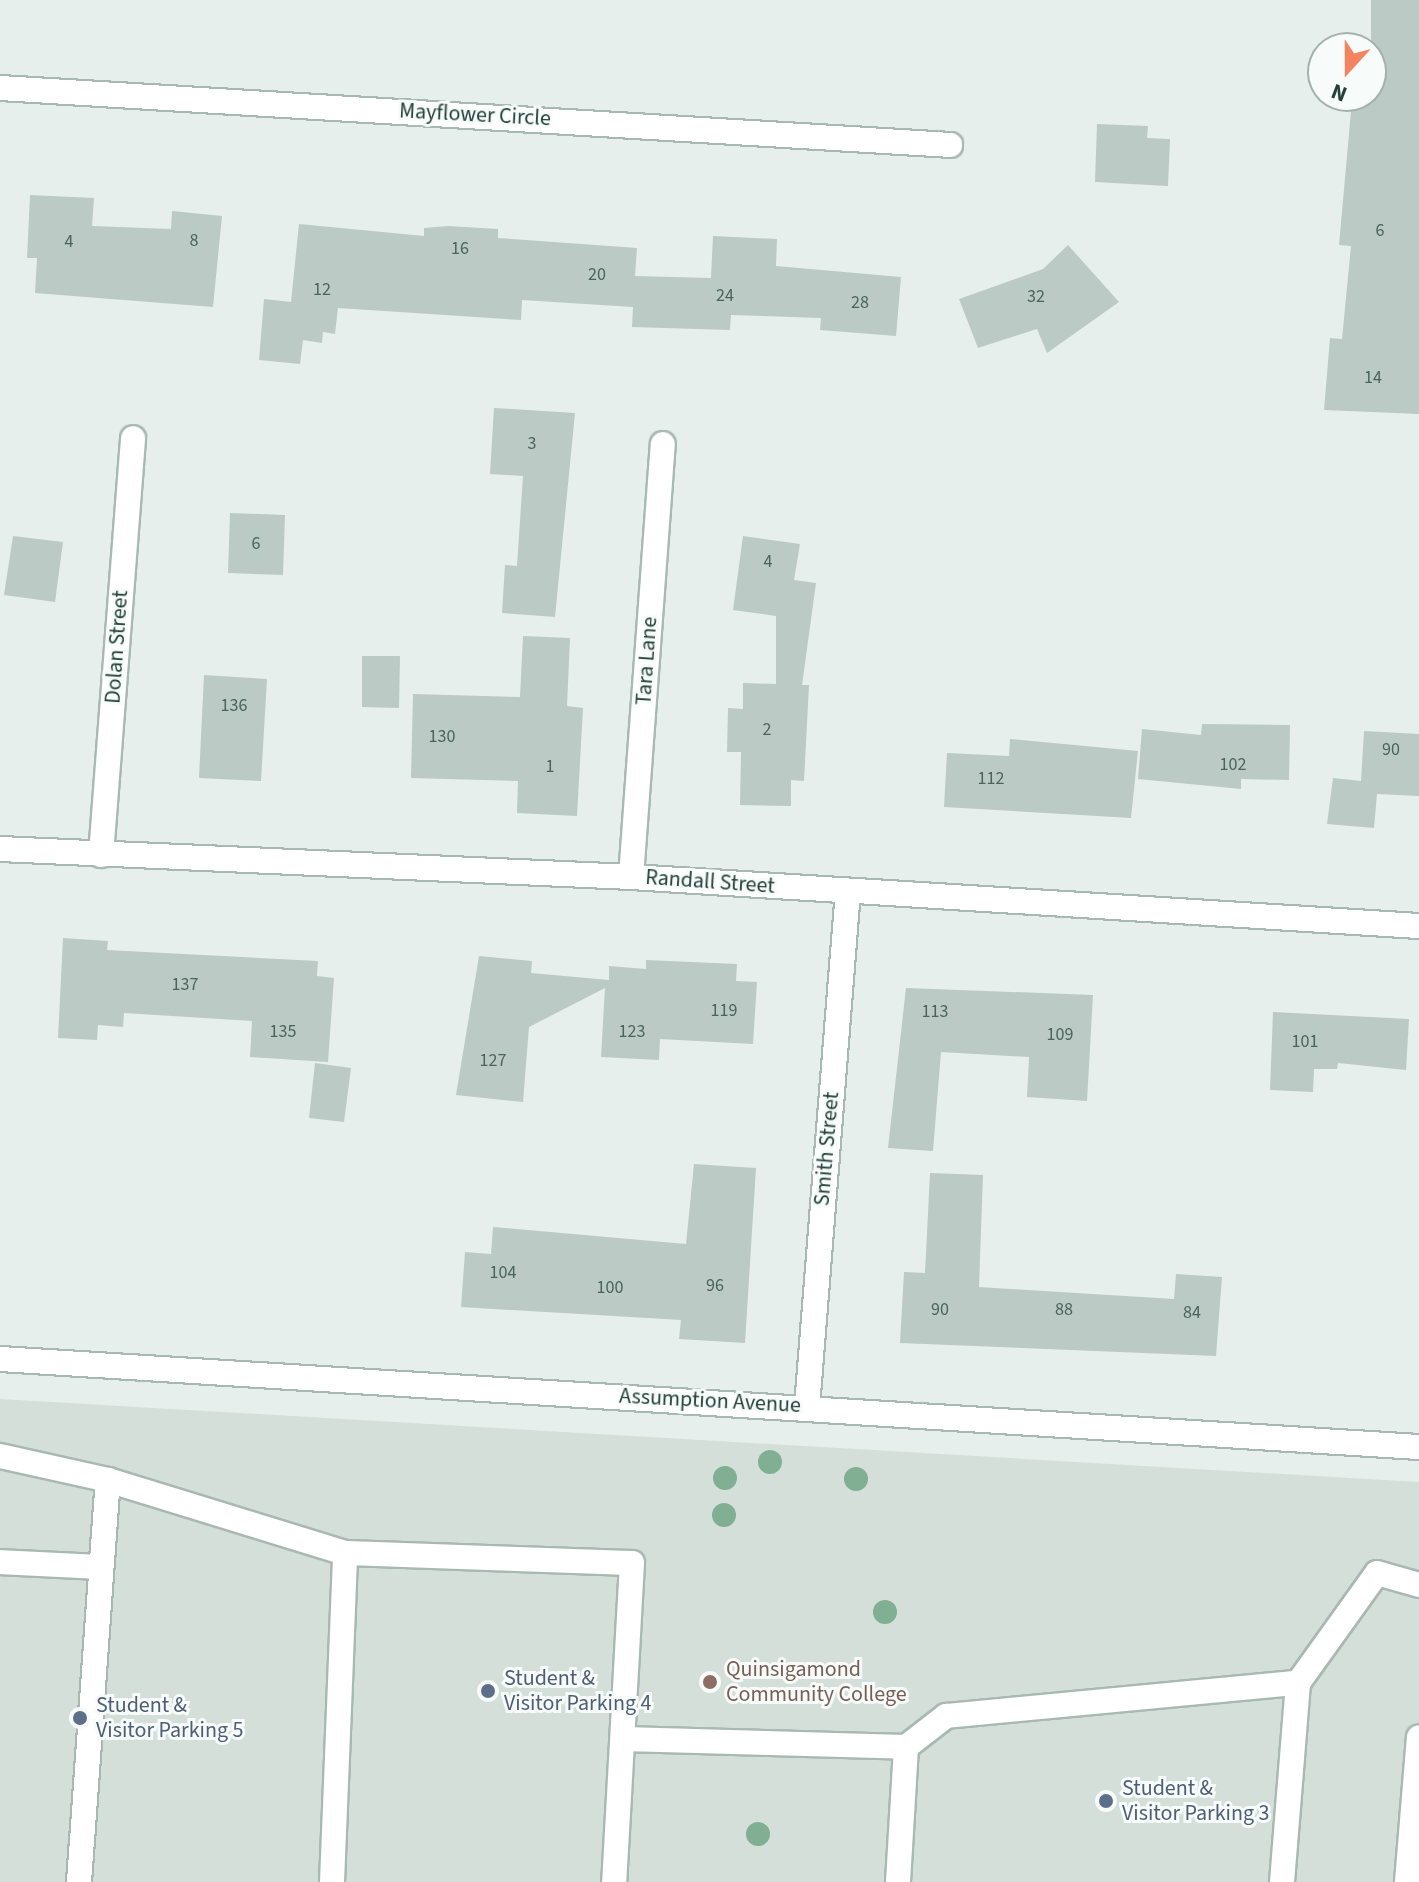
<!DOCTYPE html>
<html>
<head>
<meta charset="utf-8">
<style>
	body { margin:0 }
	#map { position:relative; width:1419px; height:1882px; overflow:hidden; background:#e6efeb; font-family:"Source Sans 3",sans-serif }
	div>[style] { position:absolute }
	.built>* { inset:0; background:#d4dfda }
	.building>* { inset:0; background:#bbcac4 }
	.roads { filter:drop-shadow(2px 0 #a8b8b2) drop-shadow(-2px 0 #a8b8b2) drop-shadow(0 2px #a8b8b2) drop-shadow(0 -2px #a8b8b2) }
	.service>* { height:24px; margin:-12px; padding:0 12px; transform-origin:12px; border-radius:12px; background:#fff }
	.minor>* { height:24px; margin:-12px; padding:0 12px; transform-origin:12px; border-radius:12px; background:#fff }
	.trees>* { width:24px; height:24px; margin:-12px; border-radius:50%; background:#80af93 }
	.dots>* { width:22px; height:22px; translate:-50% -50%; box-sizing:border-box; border:4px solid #f7fbf9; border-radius:50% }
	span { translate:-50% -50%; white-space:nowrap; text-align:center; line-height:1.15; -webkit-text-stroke:6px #f7fbf9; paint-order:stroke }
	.number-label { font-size:18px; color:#4a645c }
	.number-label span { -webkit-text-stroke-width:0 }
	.street-label { font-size:22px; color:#24423a }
	.education-label { font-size:22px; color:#785e54 }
	.left { translate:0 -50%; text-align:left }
	.service-label { font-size:22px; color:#4e5e75 }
	.north { position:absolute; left:1307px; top:32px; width:80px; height:80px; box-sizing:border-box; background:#f7fbf9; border:2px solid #a3b1ad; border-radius:50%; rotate:201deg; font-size:22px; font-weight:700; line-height:32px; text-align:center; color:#24423a }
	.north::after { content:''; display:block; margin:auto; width:28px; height:36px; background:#f4845f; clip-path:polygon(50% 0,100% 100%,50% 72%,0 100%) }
</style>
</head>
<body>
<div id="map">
	<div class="built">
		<i style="clip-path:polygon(0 1399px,1419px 1482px,1419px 1882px,0 1882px)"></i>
	</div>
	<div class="building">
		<i style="clip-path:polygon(1371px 0,1419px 0,1419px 414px,1324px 410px,1330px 338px,1342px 339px,1351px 246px,1339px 245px,1352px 100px,1371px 96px)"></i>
		<i style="clip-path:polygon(1097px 124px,1148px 126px,1147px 138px,1170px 139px,1168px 186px,1095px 182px)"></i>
		<i style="clip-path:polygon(30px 195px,94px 198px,92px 226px,171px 229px,172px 211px,222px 216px,213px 307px,35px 293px,37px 258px,27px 258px)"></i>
		<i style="clip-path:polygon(299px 224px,424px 236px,424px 228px,448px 226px,498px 229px,498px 238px,637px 248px,635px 276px,711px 278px,713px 236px,777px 239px,776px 266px,901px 277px,896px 336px,820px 330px,821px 318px,731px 315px,730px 330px,632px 327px,633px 307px,522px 300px,521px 320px,338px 308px,335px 334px,323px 332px,322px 343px,303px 340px,300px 364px,259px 360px,264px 299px,291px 302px)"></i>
		<i style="clip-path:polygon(1068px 245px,1119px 302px,1047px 353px,1037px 329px,978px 348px,959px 299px,1043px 269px)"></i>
		<i style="clip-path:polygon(494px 408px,575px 413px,555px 617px,502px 613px,505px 565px,517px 566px,523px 476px,490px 474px)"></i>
		<i style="clip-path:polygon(230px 513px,285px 515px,283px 575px,228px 573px)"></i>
		<i style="clip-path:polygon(13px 536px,63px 542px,55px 602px,4px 595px)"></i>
		<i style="clip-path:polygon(743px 536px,800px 544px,794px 580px,816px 583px,802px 685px,809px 685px,804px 781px,791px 780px,791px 806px,740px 805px,741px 752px,727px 752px,728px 708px,743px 709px,743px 683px,776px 684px,776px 616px,733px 610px)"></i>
		<i style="clip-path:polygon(523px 636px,570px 638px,567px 706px,583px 708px,577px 816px,517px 813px,518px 781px,411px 778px,413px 694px,520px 697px)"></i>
		<i style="clip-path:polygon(362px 656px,400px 656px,399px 708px,362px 707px)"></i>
		<i style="clip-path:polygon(204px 675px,267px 679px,261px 781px,199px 778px)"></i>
		<i style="clip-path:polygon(1202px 724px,1290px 725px,1289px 780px,1241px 779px,1241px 789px,1138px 779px,1142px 729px,1201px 735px)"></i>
		<i style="clip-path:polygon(1364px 731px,1419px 734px,1419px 796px,1377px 794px,1374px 828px,1327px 824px,1333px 778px,1361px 781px)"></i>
		<i style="clip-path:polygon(1010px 739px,1138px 751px,1131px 818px,944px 807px,947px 753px,1009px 756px)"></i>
		<i style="clip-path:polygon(63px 938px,108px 941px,107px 950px,318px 961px,317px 976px,334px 978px,328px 1062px,250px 1057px,252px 1021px,124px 1013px,123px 1027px,98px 1025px,97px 1040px,58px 1038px)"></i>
		<i style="clip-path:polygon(479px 956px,532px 961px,531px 973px,609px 980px,609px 966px,646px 969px,646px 960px,737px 964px,736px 981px,757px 982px,753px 1044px,660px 1039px,659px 1060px,601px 1057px,605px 988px,529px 1027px,523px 1102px,456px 1095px)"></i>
		<i style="clip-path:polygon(906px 988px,1093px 995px,1087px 1101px,1027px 1097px,1029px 1057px,941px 1052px,933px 1151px,888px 1148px)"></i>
		<i style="clip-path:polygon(1273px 1012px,1409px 1019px,1406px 1070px,1338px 1063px,1337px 1069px,1314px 1069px,1313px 1092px,1270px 1090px)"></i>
		<i style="clip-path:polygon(315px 1063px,351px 1068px,344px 1122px,309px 1118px)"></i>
		<i style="clip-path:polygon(694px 1164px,756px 1168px,745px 1343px,679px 1339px,681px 1320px,461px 1307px,465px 1252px,491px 1254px,493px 1227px,686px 1244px)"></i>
		<i style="clip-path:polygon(930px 1173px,983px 1175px,979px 1287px,1174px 1299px,1176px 1274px,1222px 1277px,1216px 1356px,900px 1343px,904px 1272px,925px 1273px)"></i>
	</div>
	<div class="roads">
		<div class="service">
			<i style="left:0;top:1456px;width:111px;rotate:12.5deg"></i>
			<i style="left:108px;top:1480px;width:248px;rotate:17.1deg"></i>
			<i style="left:345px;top:1553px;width:287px;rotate:2deg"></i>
			<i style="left:632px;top:1563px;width:320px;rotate:93.2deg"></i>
			<i style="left:0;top:1562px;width:98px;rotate:2.9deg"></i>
			<i style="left:624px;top:1739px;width:282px;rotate:1.6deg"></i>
			<i style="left:906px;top:1747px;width:51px;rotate:-37.8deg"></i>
			<i style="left:946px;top:1716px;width:354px;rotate:-5.4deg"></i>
			<i style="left:79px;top:1882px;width:403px;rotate:-85.9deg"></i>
			<i style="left:332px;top:1882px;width:329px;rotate:-87.7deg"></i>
			<i style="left:898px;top:1882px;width:135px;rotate:-86.6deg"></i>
			<i style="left:1282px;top:1882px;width:200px;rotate:-85.4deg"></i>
			<i style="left:1298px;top:1683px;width:135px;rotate:-54.3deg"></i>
			<i style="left:1377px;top:1573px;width:44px;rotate:15.9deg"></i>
			<i style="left:1407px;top:1882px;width:145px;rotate:-85.3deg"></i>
		</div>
		<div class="minor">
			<i style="left:0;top:88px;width:952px;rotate:3.43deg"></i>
			<i style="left:0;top:849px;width:632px;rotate:2.54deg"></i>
			<i style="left:631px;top:877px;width:790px;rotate:3.56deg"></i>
			<i style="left:101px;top:855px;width:418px;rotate:-85.6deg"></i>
			<i style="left:631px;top:877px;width:434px;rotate:-85.8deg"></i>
			<i style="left:0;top:1359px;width:1422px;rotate:3.55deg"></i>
			<i style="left:807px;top:1407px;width:518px;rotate:-85.46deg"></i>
		</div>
	</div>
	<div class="trees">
		<i style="left:770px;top:1462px"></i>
		<i style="left:725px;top:1478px"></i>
		<i style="left:856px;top:1479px"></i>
		<i style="left:724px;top:1515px"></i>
		<i style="left:885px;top:1612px"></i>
		<i style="left:758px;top:1834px"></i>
	</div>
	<div class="dots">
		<i style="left:710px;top:1682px;background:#8d6e63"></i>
		<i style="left:488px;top:1691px;background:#5c6f8a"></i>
		<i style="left:80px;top:1718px;background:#5c6f8a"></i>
		<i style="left:1106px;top:1801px;background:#5c6f8a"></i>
	</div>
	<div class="number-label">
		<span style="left:1380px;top:231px">6</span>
		<span style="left:194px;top:241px">8</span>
		<span style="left:69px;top:242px">4</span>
		<span style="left:460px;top:249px">16</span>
		<span style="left:597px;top:275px">20</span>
		<span style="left:322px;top:290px">12</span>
		<span style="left:725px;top:296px">24</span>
		<span style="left:1036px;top:297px">32</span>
		<span style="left:860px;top:303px">28</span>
		<span style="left:1373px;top:378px">14</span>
		<span style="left:532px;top:444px">3</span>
		<span style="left:256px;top:544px">6</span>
		<span style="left:768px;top:562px">4</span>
		<span style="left:234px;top:706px">136</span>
		<span style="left:767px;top:730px">2</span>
		<span style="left:442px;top:737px">130</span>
		<span style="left:1391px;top:750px">90</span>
		<span style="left:1233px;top:765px">102</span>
		<span style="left:550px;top:767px">1</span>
		<span style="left:991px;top:779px">112</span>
		<span style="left:185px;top:985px">137</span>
		<span style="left:724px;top:1011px">119</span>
		<span style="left:935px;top:1012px">113</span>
		<span style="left:283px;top:1032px">135</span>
		<span style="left:632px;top:1032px">123</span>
		<span style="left:1060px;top:1035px">109</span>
		<span style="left:1305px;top:1042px">101</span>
		<span style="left:493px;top:1061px">127</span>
		<span style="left:503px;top:1273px">104</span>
		<span style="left:715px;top:1286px">96</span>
		<span style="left:610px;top:1288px">100</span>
		<span style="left:940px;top:1310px">90</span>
		<span style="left:1064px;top:1310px">88</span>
		<span style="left:1192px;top:1313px">84</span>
	</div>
	<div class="street-label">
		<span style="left:475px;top:115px;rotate:3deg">Mayflower Circle</span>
		<span style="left:117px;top:647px;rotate:-86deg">Dolan Street</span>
		<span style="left:647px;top:661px;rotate:-86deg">Tara Lane</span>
		<span style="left:710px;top:882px;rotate:4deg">Randall Street</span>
		<span style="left:827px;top:1149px;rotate:-85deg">Smith Street</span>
		<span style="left:710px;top:1401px;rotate:3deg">Assumption Avenue</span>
	</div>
	<div class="education-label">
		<span class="left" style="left:726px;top:1682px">Quinsigamond<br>Community College</span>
	</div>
	<div class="service-label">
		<span class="left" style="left:504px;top:1691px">Student &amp;<br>Visitor Parking 4</span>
		<span class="left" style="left:96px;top:1718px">Student &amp;<br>Visitor Parking 5</span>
		<span class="left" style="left:1122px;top:1801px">Student &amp;<br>Visitor Parking 3</span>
	</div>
	<div class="north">N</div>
</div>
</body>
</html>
